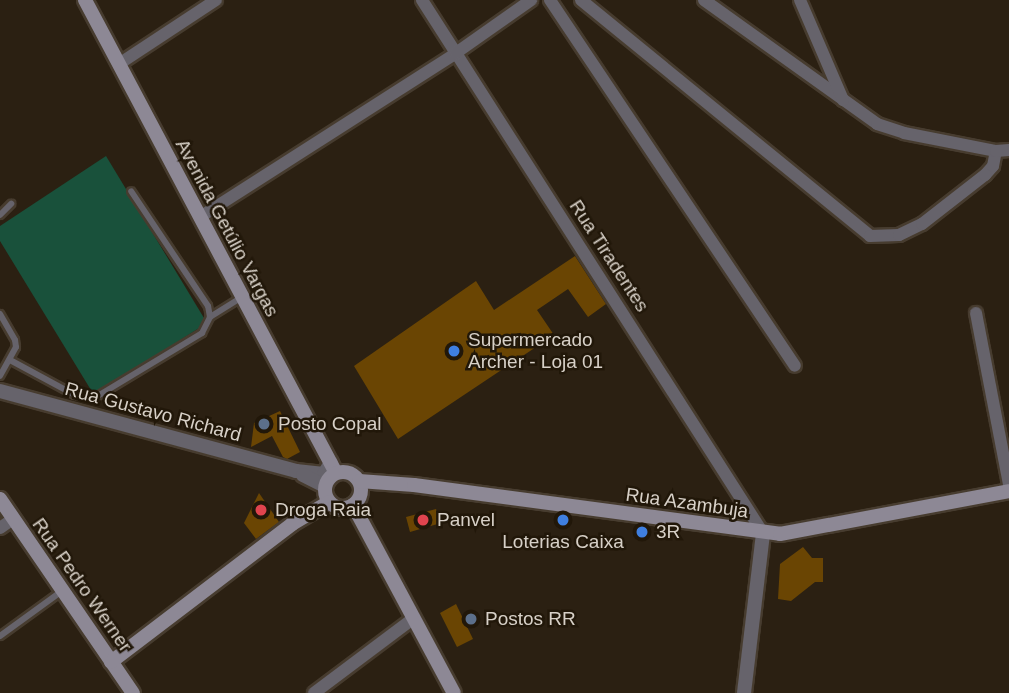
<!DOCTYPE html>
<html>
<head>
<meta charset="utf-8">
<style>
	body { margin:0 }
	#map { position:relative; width:1009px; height:693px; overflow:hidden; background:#2b2012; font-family:Helvetica,sans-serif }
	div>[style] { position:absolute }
	.green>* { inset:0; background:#19513b }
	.building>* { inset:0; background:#6a4503 }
	.roads { filter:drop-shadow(2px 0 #473c2f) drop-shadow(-2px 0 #473c2f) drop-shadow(0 2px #473c2f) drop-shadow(0 -2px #473c2f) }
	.service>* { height:6px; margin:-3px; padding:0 3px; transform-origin:3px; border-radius:3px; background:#66636b }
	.minor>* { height:12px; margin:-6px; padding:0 6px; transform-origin:6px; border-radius:6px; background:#66636b }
	.tertiary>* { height:14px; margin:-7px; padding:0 7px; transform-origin:7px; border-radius:7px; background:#66636b }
	.secondary>* { height:14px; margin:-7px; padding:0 7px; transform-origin:7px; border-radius:7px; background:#8d8895 }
	.secondary>.ring { margin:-7px; padding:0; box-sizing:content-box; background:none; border:14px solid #8d8895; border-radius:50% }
	.dots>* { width:19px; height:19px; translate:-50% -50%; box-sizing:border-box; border:4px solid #211709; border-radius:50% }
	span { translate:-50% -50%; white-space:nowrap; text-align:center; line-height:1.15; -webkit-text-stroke:5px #211709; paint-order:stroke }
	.street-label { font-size:19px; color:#d7d0c7 }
	.poi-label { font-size:19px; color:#d7d0c7 }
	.left { translate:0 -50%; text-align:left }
</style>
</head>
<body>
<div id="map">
	<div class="green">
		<i style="clip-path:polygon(106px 156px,207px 323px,94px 395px,0 241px,0 226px)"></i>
	</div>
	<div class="building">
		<i style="clip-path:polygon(575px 256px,606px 304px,588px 317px,568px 289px,537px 310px,554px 335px,398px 439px,354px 366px,476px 281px,494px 310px)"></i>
		<i style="clip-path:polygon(280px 411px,300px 452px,287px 459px,283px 457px,272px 436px,251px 447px,254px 423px)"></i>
		<i style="clip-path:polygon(259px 493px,279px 522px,256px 539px,244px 523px)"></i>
		<i style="clip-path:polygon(436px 509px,441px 523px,410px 532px,406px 517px)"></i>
		<i style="clip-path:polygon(803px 547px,812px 558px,823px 558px,823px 582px,815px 582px,791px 601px,778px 599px,780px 564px)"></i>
		<i style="clip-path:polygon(456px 604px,473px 639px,457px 647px,440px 613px)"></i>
	</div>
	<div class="roads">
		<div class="service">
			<i style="left:0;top:215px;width:16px;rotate:-45deg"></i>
			<i style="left:0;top:314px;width:30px;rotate:60deg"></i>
			<i style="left:15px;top:340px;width:7px;rotate:82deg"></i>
			<i style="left:16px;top:347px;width:33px;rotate:119deg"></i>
			<i style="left:210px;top:317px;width:36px;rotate:-32deg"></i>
			<i style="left:10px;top:360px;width:74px;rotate:28.3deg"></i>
			<i style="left:75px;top:395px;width:21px;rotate:5deg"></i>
			<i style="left:96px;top:397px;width:124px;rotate:-31.1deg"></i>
			<i style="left:202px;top:333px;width:18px;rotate:-63deg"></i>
			<i style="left:210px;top:317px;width:11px;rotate:-100deg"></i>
			<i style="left:208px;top:306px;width:138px;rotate:-123.8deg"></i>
			<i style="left:0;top:636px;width:77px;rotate:-36deg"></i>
		</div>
		<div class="minor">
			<i style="left:422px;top:0;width:633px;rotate:57.39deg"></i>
			<i style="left:550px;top:0;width:440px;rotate:56.2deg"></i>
			<i style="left:581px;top:0;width:373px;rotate:39.2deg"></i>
			<i style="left:870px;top:236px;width:29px;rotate:-2deg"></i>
			<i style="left:899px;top:235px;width:25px;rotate:-26deg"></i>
			<i style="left:922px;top:224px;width:80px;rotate:-37.9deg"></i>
			<i style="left:985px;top:175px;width:12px;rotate:-48deg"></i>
			<i style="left:993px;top:166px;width:15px;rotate:-79deg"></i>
			<i style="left:704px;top:0;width:213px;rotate:35.6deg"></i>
			<i style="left:877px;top:124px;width:28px;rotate:18deg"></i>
			<i style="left:904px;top:133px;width:94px;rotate:11.1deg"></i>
			<i style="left:996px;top:151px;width:13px;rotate:-4deg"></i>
			<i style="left:800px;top:0;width:109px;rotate:66.7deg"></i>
			<i style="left:119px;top:64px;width:116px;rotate:-33.4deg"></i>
			<i style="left:200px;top:217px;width:304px;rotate:-32.6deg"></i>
			<i style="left:456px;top:53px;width:92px;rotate:-35.2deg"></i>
			<i style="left:976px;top:313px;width:175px;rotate:79.1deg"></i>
			<i style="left:0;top:528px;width:16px;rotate:-35deg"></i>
			<i style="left:314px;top:693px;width:125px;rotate:-36.9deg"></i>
		</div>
		<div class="tertiary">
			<i style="left:0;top:391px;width:307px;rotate:15.1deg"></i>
			<i style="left:296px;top:471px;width:28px;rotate:6deg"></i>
			<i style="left:324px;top:474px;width:13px;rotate:-58deg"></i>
			<i style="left:303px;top:475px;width:25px;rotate:27deg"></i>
			<i style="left:744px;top:693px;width:161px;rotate:-83.2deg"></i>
		</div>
		<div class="secondary">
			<i style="left:85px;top:0;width:535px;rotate:62.05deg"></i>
			<i class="ring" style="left:325px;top:472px;width:22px;height:22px"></i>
			<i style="left:359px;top:481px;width:55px;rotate:4.2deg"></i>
			<i style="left:414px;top:485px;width:369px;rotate:7.6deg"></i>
			<i style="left:780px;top:534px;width:233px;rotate:-10.6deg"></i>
			<i style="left:0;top:499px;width:235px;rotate:55.6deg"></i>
			<i style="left:353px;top:505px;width:213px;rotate:61.8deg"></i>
			<i style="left:111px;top:662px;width:228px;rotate:-37.3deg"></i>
			<i style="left:292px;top:524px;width:43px;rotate:-30.7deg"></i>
		</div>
	</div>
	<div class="dots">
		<i style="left:454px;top:351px;background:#3f7fe0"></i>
		<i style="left:264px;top:424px;background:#5c6f8a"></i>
		<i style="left:261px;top:510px;background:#e0444e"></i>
		<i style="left:423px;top:520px;background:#e0444e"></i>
		<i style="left:563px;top:520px;background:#3f7fe0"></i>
		<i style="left:642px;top:532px;background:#3f7fe0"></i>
		<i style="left:471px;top:619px;background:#5c6f8a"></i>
	</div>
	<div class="street-label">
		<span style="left:227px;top:228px;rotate:62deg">Avenida Getúlio Vargas</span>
		<span style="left:609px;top:256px;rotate:57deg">Rua Tiradentes</span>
		<span style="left:153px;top:412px;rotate:15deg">Rua Gustavo Richard</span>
		<span style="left:687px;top:503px;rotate:8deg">Rua Azambuja</span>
		<span style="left:82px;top:585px;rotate:55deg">Rua Pedro Werner</span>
	</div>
	<div class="poi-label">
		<span class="left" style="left:468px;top:351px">Supermercado<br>Archer - Loja 01</span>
		<span class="left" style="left:278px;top:424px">Posto Copal</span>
		<span class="left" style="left:275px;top:510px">Droga Raia</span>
		<span class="left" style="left:437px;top:520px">Panvel</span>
		<span class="left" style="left:656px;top:532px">3R</span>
		<span style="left:563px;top:542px">Loterias Caixa</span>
		<span class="left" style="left:485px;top:619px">Postos RR</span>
	</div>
</div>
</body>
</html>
